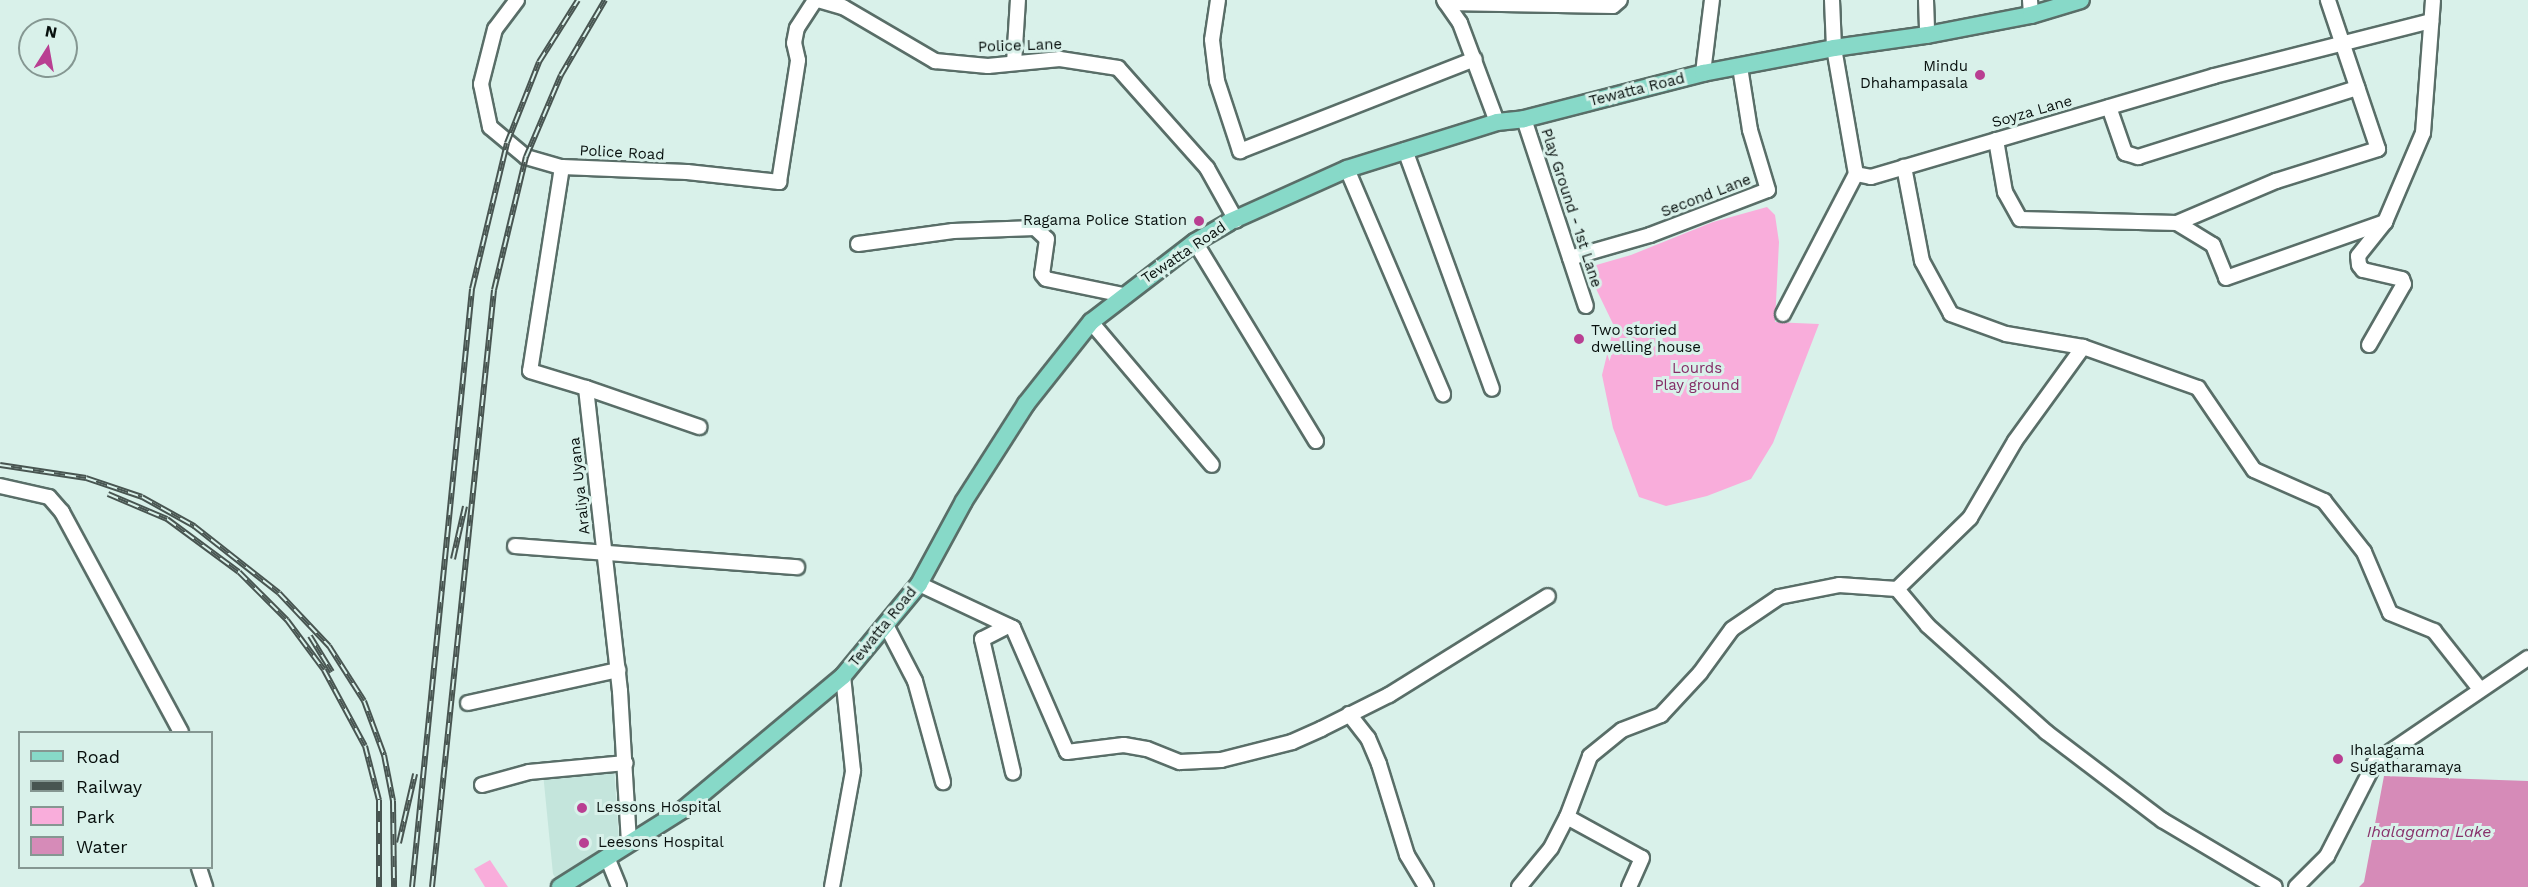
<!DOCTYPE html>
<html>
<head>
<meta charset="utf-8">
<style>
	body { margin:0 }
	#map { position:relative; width:2528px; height:887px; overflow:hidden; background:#d9f1ea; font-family:"Work Sans",sans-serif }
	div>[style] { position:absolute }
	.built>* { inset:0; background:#c4e5dc }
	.green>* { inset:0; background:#f9addb }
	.water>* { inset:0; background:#d68bb8 }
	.roads { filter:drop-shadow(2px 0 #596e68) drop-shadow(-2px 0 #596e68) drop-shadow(0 2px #596e68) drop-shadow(0 -2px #596e68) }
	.minor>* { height:14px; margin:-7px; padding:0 7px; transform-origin:7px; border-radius:7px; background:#fff }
	.major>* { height:16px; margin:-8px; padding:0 8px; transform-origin:8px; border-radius:8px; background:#87d9c8 }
	.rail>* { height:6px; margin-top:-3px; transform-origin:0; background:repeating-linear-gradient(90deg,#d9f1ea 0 11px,#485551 0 22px); box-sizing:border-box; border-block:2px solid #485551 }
	.dots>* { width:16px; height:16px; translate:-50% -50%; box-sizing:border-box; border:3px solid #d9f1ea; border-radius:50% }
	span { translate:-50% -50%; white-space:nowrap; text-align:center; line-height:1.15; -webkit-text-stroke:6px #d9f1ea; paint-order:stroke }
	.street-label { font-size:15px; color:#08100e }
	.poi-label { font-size:15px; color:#08100e }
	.right { translate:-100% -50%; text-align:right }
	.left { translate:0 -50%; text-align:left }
	.park-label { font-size:15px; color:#832c66 }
	.water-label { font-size:16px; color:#88316b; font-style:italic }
	.legend { position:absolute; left:18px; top:731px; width:195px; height:138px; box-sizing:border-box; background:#d9f1ea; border:2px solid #859792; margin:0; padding:8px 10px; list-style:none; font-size:18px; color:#08100e }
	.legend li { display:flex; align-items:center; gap:12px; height:30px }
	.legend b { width:30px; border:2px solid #859792 }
	.north { position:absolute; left:18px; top:18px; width:60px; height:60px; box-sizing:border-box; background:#d9f1ea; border:2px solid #859792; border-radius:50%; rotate:11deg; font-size:16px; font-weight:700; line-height:24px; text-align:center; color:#08100e }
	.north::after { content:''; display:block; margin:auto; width:21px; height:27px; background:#b93f92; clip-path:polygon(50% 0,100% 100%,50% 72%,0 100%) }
</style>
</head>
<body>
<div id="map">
	<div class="built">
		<i style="clip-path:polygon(614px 767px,619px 843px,558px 882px,553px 874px,543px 773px)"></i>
	</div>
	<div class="green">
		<i style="clip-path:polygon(1767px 207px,1775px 215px,1779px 242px,1775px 322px,1819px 324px,1773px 443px,1751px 479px,1707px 496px,1666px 506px,1639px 497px,1613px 428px,1602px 375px,1614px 326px,1586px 268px,1631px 255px,1713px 222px)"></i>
		<i style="clip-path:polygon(490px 860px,508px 887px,485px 887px,474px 869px)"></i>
	</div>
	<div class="water">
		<i style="clip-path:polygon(2384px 776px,2528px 781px,2528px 887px,2359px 887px,2364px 882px)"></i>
	</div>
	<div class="roads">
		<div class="minor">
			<i style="left:517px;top:0;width:36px;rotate:127deg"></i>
			<i style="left:495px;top:29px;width:57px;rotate:104.3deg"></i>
			<i style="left:481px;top:84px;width:44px;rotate:78.2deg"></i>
			<i style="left:490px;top:127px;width:47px;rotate:39.8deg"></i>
			<i style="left:526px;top:157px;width:37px;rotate:16deg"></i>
			<i style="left:562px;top:167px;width:125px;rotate:2.3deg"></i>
			<i style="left:687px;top:172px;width:93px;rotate:6.2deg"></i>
			<i style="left:779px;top:182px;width:123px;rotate:-81.1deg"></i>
			<i style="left:798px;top:60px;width:17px;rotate:-103deg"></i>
			<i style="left:794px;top:43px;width:15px;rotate:-79deg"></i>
			<i style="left:797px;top:28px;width:33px;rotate:-57deg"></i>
			<i style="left:818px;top:0;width:26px;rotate:16deg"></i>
			<i style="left:843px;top:7px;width:107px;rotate:30.4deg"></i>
			<i style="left:935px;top:61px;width:53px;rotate:5.4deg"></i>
			<i style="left:988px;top:66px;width:72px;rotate:-5.6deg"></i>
			<i style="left:1060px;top:59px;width:59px;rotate:8.8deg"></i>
			<i style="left:1118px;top:68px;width:134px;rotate:48.3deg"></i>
			<i style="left:1207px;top:168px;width:60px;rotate:60.9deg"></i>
			<i style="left:1218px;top:0;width:40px;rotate:98.5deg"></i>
			<i style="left:1212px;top:40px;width:41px;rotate:83deg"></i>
			<i style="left:1217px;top:81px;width:74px;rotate:71.8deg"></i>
			<i style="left:1240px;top:151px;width:252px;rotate:-21.4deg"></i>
			<i style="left:1444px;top:0;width:28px;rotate:55deg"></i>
			<i style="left:1460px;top:23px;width:106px;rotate:69.5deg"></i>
			<i style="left:1832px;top:0;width:48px;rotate:87.6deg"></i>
			<i style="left:1834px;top:48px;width:128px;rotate:80.1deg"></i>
			<i style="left:1856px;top:174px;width:15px;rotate:11deg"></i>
			<i style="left:1871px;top:177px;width:358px;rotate:-16.4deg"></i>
			<i style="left:2214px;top:76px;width:224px;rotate:-14.2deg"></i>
			<i style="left:1926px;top:0;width:35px;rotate:88deg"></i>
			<i style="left:2030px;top:0;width:15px;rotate:86deg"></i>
			<i style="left:1446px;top:3px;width:167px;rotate:1deg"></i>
			<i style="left:1613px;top:6px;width:9px;rotate:-41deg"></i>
			<i style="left:1014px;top:63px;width:63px;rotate:-86.4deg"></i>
			<i style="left:1703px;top:73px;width:74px;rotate:-83deg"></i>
			<i style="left:2109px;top:107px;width:49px;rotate:70.8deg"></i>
			<i style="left:2125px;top:153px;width:14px;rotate:17deg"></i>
			<i style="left:2138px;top:157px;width:230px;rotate:-17.5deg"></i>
			<i style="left:1524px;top:119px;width:197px;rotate:71.7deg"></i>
			<i style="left:1996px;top:140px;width:53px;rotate:80.2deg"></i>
			<i style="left:2005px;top:192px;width:31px;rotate:61deg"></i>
			<i style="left:2020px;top:219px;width:157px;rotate:1.5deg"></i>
			<i style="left:2177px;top:223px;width:108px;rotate:-23deg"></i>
			<i style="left:2276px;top:181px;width:107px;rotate:-17.4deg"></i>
			<i style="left:2378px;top:149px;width:157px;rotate:-108.6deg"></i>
			<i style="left:1405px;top:150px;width:254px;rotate:70deg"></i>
			<i style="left:562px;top:167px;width:206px;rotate:98.9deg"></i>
			<i style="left:530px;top:371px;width:59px;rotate:16.9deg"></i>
			<i style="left:586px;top:388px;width:305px;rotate:83.6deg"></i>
			<i style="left:620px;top:691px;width:152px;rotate:86.6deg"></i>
			<i style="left:1347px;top:169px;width:245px;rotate:66.9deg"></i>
			<i style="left:2177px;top:223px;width:42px;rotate:31.4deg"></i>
			<i style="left:2213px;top:245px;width:35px;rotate:68deg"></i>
			<i style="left:2226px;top:278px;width:169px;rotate:-19.4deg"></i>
			<i style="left:2385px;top:222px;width:97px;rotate:-66.9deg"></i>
			<i style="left:2423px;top:133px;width:133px;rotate:-85.7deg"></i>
			<i style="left:1195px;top:242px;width:233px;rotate:58.7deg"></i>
			<i style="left:858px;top:244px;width:96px;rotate:-7.8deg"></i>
			<i style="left:953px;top:231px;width:82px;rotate:-2.1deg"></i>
			<i style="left:1035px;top:228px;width:16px;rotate:43deg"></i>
			<i style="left:1047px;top:239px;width:35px;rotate:98deg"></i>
			<i style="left:1042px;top:274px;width:6px;rotate:51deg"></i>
			<i style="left:1046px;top:279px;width:79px;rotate:11.7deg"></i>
			<i style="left:1570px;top:258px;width:83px;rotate:-16deg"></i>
			<i style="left:1650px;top:235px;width:126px;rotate:-20.9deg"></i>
			<i style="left:1768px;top:190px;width:63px;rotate:-106.7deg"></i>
			<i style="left:1750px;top:130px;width:64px;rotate:-99deg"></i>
			<i style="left:1783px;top:314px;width:158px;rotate:-62.5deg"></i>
			<i style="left:1091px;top:322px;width:187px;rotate:49.8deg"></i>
			<i style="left:2369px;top:345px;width:70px;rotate:-60.2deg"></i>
			<i style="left:2404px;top:284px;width:5px;rotate:-112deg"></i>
			<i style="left:2402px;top:279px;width:40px;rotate:-167deg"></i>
			<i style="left:2363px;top:270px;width:6px;rotate:-129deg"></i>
			<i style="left:2359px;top:265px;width:9px;rotate:-96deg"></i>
			<i style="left:2358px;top:256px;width:43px;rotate:-51.5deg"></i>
			<i style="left:2083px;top:347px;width:122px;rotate:19.6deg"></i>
			<i style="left:2198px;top:388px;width:99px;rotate:55.7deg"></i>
			<i style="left:2254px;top:470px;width:77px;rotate:23.9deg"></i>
			<i style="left:2324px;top:501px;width:65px;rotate:51.9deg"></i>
			<i style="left:2364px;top:552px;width:66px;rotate:66.9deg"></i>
			<i style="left:2390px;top:613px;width:48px;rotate:22.2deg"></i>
			<i style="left:2434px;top:631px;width:73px;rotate:51.7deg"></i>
			<i style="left:586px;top:388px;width:120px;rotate:19deg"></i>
			<i style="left:0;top:486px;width:50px;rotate:12.7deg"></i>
			<i style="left:49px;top:497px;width:20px;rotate:49deg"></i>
			<i style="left:62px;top:512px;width:250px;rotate:61.6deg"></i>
			<i style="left:515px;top:546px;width:283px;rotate:4.3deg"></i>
			<i style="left:919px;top:584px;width:104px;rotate:25.1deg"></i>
			<i style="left:1013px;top:628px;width:135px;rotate:66.5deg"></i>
			<i style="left:1067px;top:752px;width:57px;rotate:-7deg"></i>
			<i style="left:1124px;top:745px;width:23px;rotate:10deg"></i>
			<i style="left:1147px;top:749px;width:35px;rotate:22deg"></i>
			<i style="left:1180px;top:762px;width:41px;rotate:-2.8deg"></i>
			<i style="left:1221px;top:760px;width:73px;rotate:-14.2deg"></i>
			<i style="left:1292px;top:742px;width:32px;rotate:-24deg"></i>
			<i style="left:1321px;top:729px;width:76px;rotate:-26.6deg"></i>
			<i style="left:1389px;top:695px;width:187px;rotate:-31.9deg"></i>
			<i style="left:1897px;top:589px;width:102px;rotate:-44.2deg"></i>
			<i style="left:1970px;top:518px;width:89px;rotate:-59.7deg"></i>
			<i style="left:2015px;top:441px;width:116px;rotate:-54.1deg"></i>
			<i style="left:2083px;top:347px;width:78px;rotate:-170.4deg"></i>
			<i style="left:2006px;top:334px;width:59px;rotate:-160deg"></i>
			<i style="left:1951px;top:314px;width:60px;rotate:-118.7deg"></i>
			<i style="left:1922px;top:261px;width:96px;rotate:-100.8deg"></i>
			<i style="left:886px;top:625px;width:63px;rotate:62.6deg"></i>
			<i style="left:915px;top:681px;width:105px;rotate:74.5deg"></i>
			<i style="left:1008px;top:626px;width:29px;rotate:153deg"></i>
			<i style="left:982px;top:639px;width:137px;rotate:76.9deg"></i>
			<i style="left:468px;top:703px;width:154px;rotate:-12.4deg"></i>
			<i style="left:1349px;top:714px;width:31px;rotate:52deg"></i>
			<i style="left:1368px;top:738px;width:28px;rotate:67deg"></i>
			<i style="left:1379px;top:764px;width:95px;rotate:72.9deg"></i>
			<i style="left:1407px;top:855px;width:37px;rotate:59deg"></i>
			<i style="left:482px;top:785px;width:49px;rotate:-15.5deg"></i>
			<i style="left:529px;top:772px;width:97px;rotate:-5.3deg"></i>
			<i style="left:1567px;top:817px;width:65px;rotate:-69.3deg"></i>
			<i style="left:1590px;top:756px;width:41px;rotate:-39.1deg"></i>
			<i style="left:1622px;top:730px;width:42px;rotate:-21deg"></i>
			<i style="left:1661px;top:715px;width:57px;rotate:-47.1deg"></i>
			<i style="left:1700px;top:673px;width:54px;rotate:-54deg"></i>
			<i style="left:1732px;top:629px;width:57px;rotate:-34.2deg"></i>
			<i style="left:1779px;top:597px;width:61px;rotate:-11.3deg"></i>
			<i style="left:1839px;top:585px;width:58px;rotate:3.9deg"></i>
			<i style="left:1897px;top:589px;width:48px;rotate:50deg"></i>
			<i style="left:1928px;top:626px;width:159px;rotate:41.9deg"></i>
			<i style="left:2046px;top:732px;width:146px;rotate:37.2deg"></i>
			<i style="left:2162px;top:820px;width:131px;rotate:30.7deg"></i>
			<i style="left:607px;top:857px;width:32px;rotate:68deg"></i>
			<i style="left:199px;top:868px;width:20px;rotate:72deg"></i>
			<i style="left:832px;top:887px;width:118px;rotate:-79.7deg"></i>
			<i style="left:853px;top:771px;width:96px;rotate:-96deg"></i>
			<i style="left:1519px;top:887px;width:50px;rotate:-50.6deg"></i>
			<i style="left:1551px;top:848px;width:35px;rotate:-63deg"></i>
			<i style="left:1567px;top:817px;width:85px;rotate:28.7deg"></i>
			<i style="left:1642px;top:858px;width:32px;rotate:114deg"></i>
			<i style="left:2296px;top:887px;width:44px;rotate:-45deg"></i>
			<i style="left:2327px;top:856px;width:106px;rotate:-62.9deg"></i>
			<i style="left:2375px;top:762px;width:185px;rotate:-34.2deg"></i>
		</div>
		<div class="major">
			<i style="left:560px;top:887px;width:146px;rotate:-32.2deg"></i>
			<i style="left:684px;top:809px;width:207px;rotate:-39.9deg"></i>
			<i style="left:843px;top:676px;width:119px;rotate:-50.4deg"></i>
			<i style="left:919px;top:584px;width:94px;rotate:-61.5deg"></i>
			<i style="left:964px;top:501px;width:115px;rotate:-57.4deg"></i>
			<i style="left:1026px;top:404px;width:105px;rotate:-51.6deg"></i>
			<i style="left:1091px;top:322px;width:131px;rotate:-37.6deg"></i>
			<i style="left:1195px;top:242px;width:39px;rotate:-30deg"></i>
			<i style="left:1229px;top:222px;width:129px;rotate:-24.2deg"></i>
			<i style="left:1347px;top:169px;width:157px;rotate:-17.4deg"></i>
			<i style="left:1497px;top:122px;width:27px;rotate:-6deg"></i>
			<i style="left:1524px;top:119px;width:185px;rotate:-14.4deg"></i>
			<i style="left:1703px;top:73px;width:133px;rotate:-10.8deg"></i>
			<i style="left:1834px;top:48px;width:94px;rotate:-8deg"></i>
			<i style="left:1927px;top:35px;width:106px;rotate:-10.9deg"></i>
			<i style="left:2031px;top:15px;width:52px;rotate:-16.7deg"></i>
		</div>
	</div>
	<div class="rail">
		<i style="left:0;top:465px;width:87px;rotate:8.6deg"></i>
		<i style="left:86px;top:478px;width:59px;rotate:18.7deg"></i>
		<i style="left:142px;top:497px;width:60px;rotate:29.1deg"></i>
		<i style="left:194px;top:526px;width:108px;rotate:38.2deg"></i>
		<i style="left:279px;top:593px;width:73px;rotate:46.7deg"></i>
		<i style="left:329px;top:646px;width:65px;rotate:57.5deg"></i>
		<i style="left:364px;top:701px;width:58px;rotate:69.7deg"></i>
		<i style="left:384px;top:755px;width:47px;rotate:78.9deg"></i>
		<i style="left:393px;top:801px;width:86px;rotate:89.3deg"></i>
		<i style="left:108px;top:494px;width:64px;rotate:23deg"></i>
		<i style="left:167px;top:519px;width:89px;rotate:36.4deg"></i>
		<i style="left:239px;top:572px;width:68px;rotate:45deg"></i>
		<i style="left:287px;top:620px;width:62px;rotate:53.5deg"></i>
		<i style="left:324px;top:670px;width:86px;rotate:61.7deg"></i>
		<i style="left:365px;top:746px;width:56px;rotate:75.5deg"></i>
		<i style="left:379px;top:800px;width:87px;rotate:90deg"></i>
		<i style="left:453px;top:559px;width:54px;rotate:-77.2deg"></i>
		<i style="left:310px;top:636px;width:42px;rotate:58.6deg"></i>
		<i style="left:399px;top:843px;width:71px;rotate:-76.9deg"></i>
		<i style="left:412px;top:887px;width:601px;rotate:-84.27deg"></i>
		<i style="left:472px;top:289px;width:150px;rotate:-76.5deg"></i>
		<i style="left:507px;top:143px;width:87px;rotate:-68.4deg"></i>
		<i style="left:539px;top:62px;width:73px;rotate:-57.8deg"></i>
		<i style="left:432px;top:887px;width:600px;rotate:-84.07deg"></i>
		<i style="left:494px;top:290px;width:137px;rotate:-76.5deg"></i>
		<i style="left:526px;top:157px;width:89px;rotate:-66.9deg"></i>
		<i style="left:561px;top:75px;width:87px;rotate:-59.6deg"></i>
	</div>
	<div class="dots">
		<i style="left:1980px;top:75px;background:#b93f92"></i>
		<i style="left:1199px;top:221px;background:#b93f92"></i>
		<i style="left:1579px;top:339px;background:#b93f92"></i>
		<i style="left:2338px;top:759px;background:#b93f92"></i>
		<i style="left:582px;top:808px;background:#b93f92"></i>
		<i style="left:584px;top:843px;background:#b93f92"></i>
	</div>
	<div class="street-label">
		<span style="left:1020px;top:46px;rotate:-2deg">Police Lane</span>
		<span style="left:1637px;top:90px;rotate:-14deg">Tewatta Road</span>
		<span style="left:2032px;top:112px;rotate:-16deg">Soyza Lane</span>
		<span style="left:622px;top:153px;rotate:3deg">Police Road</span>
		<span style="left:1706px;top:196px;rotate:-21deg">Second Lane</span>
		<span style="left:1571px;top:208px;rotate:72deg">Play Ground - 1st Lane</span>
		<span style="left:1184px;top:253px;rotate:-34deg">Tewatta Road</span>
		<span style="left:580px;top:486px;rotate:-96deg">Araliya Uyana</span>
		<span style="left:883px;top:627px;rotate:-51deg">Tewatta Road</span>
	</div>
	<div class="poi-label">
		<span class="right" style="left:1968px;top:75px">Mindu<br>Dhahampasala</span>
		<span class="right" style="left:1187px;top:221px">Ragama Police Station</span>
		<span class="left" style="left:1591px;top:339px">Two storied<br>dwelling house</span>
		<span class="left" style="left:2350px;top:759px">Ihalagama<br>Sugatharamaya</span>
		<span class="left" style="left:596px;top:808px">Lessons Hospital</span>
		<span class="left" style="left:598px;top:843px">Leesons Hospital</span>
	</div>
	<div class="park-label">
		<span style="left:1697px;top:377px">Lourds<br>Play ground</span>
	</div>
	<div class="water-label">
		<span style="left:2429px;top:832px">Ihalagama Lake</span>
	</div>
	<ul class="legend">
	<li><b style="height:8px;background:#87d9c8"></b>Road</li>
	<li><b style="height:8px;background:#485551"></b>Railway</li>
	<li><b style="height:16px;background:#f9addb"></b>Park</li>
	<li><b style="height:16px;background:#d68bb8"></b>Water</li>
	</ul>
	<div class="north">N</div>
</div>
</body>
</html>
